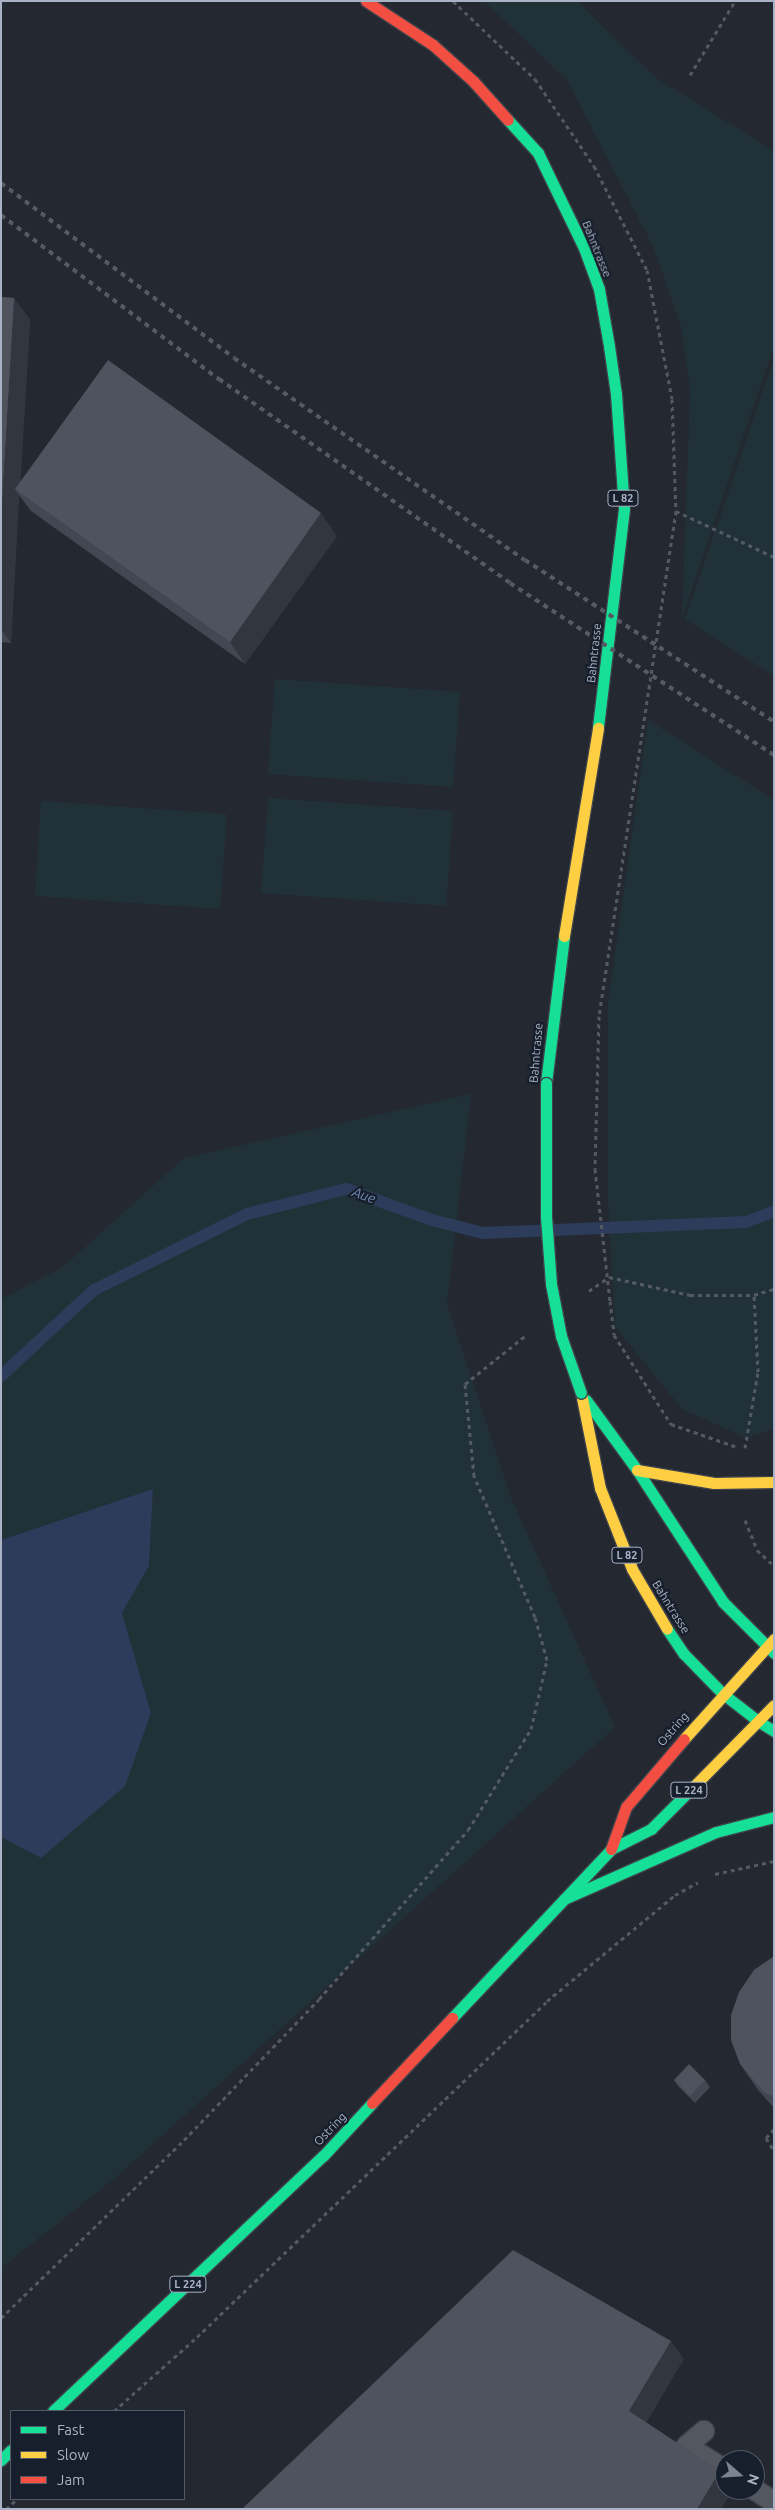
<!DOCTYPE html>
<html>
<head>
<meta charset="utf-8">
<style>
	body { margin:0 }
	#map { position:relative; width:775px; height:2510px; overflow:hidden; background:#232831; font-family:Ubuntu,sans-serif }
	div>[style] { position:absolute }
	.green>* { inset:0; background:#203237 }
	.water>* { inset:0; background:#2c3c5a }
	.stream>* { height:12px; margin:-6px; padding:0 6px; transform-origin:6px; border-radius:6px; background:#2c3c5a }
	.path>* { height:3px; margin-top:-1.5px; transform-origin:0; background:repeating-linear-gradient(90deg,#545a63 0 4px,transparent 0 8px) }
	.roads { filter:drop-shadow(1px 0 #3f434b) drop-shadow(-1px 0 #3f434b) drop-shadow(0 1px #3f434b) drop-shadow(0 -1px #3f434b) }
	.lane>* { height:20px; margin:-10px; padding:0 10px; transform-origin:10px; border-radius:10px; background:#525760 }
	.fast>* { height:11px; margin:-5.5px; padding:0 5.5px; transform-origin:5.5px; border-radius:5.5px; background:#16e098 }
	.slow>* { height:11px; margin:-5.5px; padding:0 5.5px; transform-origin:5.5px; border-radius:5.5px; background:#ffcf43 }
	.jam>* { height:11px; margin:-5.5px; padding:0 5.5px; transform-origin:5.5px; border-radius:5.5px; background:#f24e42 }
	.rail>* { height:4px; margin-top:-2px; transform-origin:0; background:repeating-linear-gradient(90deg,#565a63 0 5px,transparent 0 10px) }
	.path-bridge>* { height:3px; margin-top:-1.5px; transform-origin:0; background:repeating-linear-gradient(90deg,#545a63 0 4px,transparent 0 8px) }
	.bridges { filter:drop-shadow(1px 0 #40454e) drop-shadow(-1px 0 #40454e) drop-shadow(0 1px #40454e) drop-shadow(0 -1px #40454e) }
	.fast-bridge>* { height:11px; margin:-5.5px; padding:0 5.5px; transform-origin:5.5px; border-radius:5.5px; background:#16e098 }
	.wall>* { inset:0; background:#434751 }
	.shaded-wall>* { inset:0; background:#31363f }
	.building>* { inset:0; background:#4e535d }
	span { translate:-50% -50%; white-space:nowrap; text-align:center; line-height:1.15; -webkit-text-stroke:4.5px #171e2c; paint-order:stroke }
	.shield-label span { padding:1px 4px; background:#171e2c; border:1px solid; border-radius:4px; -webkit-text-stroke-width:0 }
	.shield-label { font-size:11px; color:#aab3c5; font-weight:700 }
	.street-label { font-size:12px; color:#aab3c5 }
	.water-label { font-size:14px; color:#7086b1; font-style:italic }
	.frame { position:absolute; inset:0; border:2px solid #aab3c5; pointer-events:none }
	.legend { position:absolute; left:10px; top:2410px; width:175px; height:90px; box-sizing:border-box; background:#171e2c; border:1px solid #525a69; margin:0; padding:6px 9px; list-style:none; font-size:15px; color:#aab3c5 }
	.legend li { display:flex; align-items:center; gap:10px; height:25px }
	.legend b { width:25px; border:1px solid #525a69 }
	.north { position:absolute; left:715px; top:2450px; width:50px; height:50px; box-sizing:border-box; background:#171e2c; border:1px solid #525a69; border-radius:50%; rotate:109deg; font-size:14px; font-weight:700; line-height:20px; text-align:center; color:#aab3c5 }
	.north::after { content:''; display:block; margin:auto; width:18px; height:22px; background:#7b8291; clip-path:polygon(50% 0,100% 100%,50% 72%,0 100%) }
</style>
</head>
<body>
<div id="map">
	<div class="green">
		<i style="clip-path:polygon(484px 1px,577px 1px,656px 78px,774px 151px,774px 346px,682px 618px,690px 391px,681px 326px,653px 246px,567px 80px)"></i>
		<i style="clip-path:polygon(774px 359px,774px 676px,685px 619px)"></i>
		<i style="clip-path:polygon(275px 679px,460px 692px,453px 787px,268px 774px)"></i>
		<i style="clip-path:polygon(648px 720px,774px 800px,774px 1429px,746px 1438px,682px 1409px,615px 1327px,608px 1201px,608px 1003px)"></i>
		<i style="clip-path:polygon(268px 798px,453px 811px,446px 906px,261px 893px)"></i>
		<i style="clip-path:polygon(41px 801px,227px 814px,220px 909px,35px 896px)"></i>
		<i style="clip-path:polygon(471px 1094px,447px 1304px,511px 1498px,615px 1727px,114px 2179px,1px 2268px,1px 1837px,41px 1858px,151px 1713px,122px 1613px,149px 1566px,153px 1489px,1px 1540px,1px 1299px,63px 1267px,184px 1158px)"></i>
	</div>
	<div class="water">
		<i style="clip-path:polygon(153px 1489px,149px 1566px,122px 1613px,151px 1713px,125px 1786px,41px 1858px,1px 1837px,1px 1540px)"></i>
	</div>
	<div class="stream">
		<i style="left:1px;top:1376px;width:127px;rotate:-42.8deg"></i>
		<i style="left:94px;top:1290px;width:171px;rotate:-26.4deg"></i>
		<i style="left:247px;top:1214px;width:102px;rotate:-14.2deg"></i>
		<i style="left:346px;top:1189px;width:91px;rotate:19.8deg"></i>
		<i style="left:432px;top:1220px;width:53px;rotate:14.3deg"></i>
		<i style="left:483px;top:1233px;width:263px;rotate:-2.4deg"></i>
		<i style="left:746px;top:1222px;width:30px;rotate:-21deg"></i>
	</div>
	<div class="path">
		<i style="left:453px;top:1px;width:113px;rotate:43.6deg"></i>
		<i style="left:535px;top:79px;width:105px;rotate:55.9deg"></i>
		<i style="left:594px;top:166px;width:117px;rotate:63deg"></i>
		<i style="left:647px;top:270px;width:131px;rotate:79deg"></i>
		<i style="left:672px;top:399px;width:112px;rotate:88deg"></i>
		<i style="left:676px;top:511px;width:511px;rotate:98.67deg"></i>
		<i style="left:599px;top:1016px;width:153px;rotate:91.5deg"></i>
		<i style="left:595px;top:1169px;width:89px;rotate:83.5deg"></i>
		<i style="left:690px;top:75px;width:87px;rotate:-58.7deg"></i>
		<i style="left:676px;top:511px;width:108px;rotate:25.1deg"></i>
		<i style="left:589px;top:1291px;width:24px;rotate:-35deg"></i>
		<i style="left:609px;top:1277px;width:83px;rotate:12.5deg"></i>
		<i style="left:690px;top:1295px;width:64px"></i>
		<i style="left:754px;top:1295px;width:21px;rotate:-17deg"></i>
		<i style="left:610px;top:1301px;width:34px;rotate:83deg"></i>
		<i style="left:614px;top:1335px;width:106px;rotate:57.4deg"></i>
		<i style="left:671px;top:1424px;width:70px;rotate:19.2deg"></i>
		<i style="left:745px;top:1448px;width:77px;rotate:-80.3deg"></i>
		<i style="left:758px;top:1372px;width:77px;rotate:-93deg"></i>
		<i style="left:745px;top:1520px;width:32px;rotate:68deg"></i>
		<i style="left:757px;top:1550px;width:23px;rotate:43deg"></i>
		<i style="left:715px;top:1874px;width:60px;rotate:-12.4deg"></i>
		<i style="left:774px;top:2129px;width:12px;rotate:132deg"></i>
		<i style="left:766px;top:2138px;width:15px;rotate:58deg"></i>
		<i style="left:1px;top:2318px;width:255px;rotate:-44.2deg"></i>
		<i style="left:184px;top:2140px;width:195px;rotate:-46.2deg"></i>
		<i style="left:319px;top:1999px;width:225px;rotate:-48.6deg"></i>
		<i style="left:468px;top:1830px;width:119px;rotate:-58deg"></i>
		<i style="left:531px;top:1729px;width:71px;rotate:-76.9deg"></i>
		<i style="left:547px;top:1660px;width:45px;rotate:-105.6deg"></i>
		<i style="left:535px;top:1617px;width:154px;rotate:-113.4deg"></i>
		<i style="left:474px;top:1476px;width:92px;rotate:-95.6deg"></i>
		<i style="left:465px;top:1384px;width:77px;rotate:-38.7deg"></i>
		<i style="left:114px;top:2411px;width:111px;rotate:-41.7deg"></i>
		<i style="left:197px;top:2337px;width:485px;rotate:-43.8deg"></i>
		<i style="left:547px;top:2001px;width:166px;rotate:-39.6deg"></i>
		<i style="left:675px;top:1895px;width:26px;rotate:-29deg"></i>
		<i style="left:6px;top:2509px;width:15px;rotate:-42deg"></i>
	</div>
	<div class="roads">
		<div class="lane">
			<i style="left:704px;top:2431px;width:23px;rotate:139deg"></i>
			<i style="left:687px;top:2446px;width:45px;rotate:32.3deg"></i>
			<i style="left:755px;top:2490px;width:22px;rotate:32deg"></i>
		</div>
		<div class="fast">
			<i style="left:508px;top:120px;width:45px;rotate:47.7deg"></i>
			<i style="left:538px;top:153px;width:106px;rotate:64.2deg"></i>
			<i style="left:584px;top:248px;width:44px;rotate:69.9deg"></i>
			<i style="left:599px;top:289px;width:58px;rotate:80deg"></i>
			<i style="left:609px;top:346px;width:49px;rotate:81.7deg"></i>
			<i style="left:616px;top:394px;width:115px;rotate:86deg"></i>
			<i style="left:624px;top:509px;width:221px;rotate:96.8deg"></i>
			<i style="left:546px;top:1083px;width:148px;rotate:-83deg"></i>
			<i style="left:586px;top:1400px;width:87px;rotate:53.9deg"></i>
			<i style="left:637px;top:1470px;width:158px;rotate:56.9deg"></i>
			<i style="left:723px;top:1602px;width:72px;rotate:45deg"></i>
			<i style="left:667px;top:1629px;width:30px;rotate:56deg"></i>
			<i style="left:684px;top:1654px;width:54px;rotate:45.7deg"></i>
			<i style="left:722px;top:1693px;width:46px;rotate:37.9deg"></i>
			<i style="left:758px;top:1721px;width:19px;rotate:32deg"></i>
			<i style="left:564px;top:1899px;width:166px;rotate:-23.8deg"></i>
			<i style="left:716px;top:1832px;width:60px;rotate:-14.5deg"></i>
			<i style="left:452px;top:2018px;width:232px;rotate:-46.7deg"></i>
			<i style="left:611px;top:1849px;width:45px;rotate:-26.6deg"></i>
			<i style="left:651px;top:1829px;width:62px;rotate:-45deg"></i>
			<i style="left:53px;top:2411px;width:371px;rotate:-43.4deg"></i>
			<i style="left:323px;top:2156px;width:72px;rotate:-47.2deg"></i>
			<i style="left:1px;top:2460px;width:14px;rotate:-45deg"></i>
		</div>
		<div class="slow">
			<i style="left:564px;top:936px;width:211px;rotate:-80.7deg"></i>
			<i style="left:581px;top:1393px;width:97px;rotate:78.7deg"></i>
			<i style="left:600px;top:1488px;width:87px;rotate:68.4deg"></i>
			<i style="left:632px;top:1569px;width:69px;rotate:59.7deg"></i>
			<i style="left:637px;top:1470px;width:78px;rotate:9.6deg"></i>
			<i style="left:714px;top:1483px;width:60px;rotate:-1deg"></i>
			<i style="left:684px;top:1739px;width:135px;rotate:-48deg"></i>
			<i style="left:695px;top:1785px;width:112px;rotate:-45.4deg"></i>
		</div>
		<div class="jam">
			<i style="left:366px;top:1px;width:80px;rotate:33.3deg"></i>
			<i style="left:433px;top:45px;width:54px;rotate:42deg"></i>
			<i style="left:473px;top:81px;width:52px;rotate:48.1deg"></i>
			<i style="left:611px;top:1849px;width:45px;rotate:-70.3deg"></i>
			<i style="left:626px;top:1807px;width:89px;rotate:-49.5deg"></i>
			<i style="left:372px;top:2103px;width:117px;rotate:-46.7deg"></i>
		</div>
	</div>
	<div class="rail">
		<i style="left:1px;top:183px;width:291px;rotate:36.9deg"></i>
		<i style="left:234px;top:358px;width:354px;rotate:34.8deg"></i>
		<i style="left:525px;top:560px;width:297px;rotate:33deg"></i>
		<i style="left:1px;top:215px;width:273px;rotate:37deg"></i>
		<i style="left:219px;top:379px;width:355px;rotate:35deg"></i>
		<i style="left:510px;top:583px;width:315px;rotate:33.1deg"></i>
	</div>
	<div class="path-bridge">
		<i style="left:605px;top:1257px;width:44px;rotate:83.5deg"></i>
	</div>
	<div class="bridges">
		<div class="fast-bridge">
			<i style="left:546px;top:1083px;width:134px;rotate:90deg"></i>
			<i style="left:546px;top:1217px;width:67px;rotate:85.7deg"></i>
			<i style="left:551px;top:1284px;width:53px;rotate:79.1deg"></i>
			<i style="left:561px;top:1336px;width:60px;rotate:70.7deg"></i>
		</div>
	</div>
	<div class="wall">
		<i style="clip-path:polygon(1px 297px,14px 298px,30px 320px,20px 482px,337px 536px,245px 664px,31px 511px,19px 495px,11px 643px,1px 642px)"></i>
		<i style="clip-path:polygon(774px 1956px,774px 2108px,758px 2090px,740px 2064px)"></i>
		<i style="clip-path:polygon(674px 2080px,705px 2080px,710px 2087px,695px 2103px,679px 2087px)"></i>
	</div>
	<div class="shaded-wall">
		<i style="clip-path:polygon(14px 298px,30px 320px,20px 492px,15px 489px,19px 495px,11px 643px,1px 629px,1px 517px)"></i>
		<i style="clip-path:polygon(321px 513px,337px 536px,245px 664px,230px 642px)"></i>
		<i style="clip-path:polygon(671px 2341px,684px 2359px,642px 2430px,629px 2411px)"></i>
		<i style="clip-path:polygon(720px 2471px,725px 2478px,725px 2490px,733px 2490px,721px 2509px,697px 2509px)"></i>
	</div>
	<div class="building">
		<i style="clip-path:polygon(1px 297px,14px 298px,1px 517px)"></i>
		<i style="clip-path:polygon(108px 360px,321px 513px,230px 642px,15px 489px)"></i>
		<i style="clip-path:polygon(774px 1956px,774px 2097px,764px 2092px,740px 2064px,731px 2040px,731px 2015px,739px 1992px,754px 1970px)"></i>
		<i style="clip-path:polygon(689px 2064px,705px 2080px,690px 2096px,674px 2080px)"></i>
		<i style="clip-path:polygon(513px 2250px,671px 2341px,629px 2411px,720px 2471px,697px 2509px,242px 2509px)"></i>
	</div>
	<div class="shield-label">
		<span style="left:623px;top:498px">L 82</span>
		<span style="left:627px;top:1555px">L 82</span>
		<span style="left:689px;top:1790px">L 224</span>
		<span style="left:188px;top:2284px">L 224</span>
	</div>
	<div class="street-label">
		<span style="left:597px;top:249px;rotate:68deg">Bahntrasse</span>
		<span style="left:594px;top:653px;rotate:-84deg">Bahntrasse</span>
		<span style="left:536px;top:1053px;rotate:-85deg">Bahntrasse</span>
		<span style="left:671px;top:1607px;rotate:58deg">Bahntrasse</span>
		<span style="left:673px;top:1729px;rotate:-49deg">Ostring</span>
		<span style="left:330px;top:2129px;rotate:-46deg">Ostring</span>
	</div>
	<div class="water-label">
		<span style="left:364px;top:1195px;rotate:20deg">Aue</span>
	</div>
	<div class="frame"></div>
	<ul class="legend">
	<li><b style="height:6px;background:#16e098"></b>Fast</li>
	<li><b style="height:6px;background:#ffcf43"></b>Slow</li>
	<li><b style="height:6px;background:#f24e42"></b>Jam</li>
	</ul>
	<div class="north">N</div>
</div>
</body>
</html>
